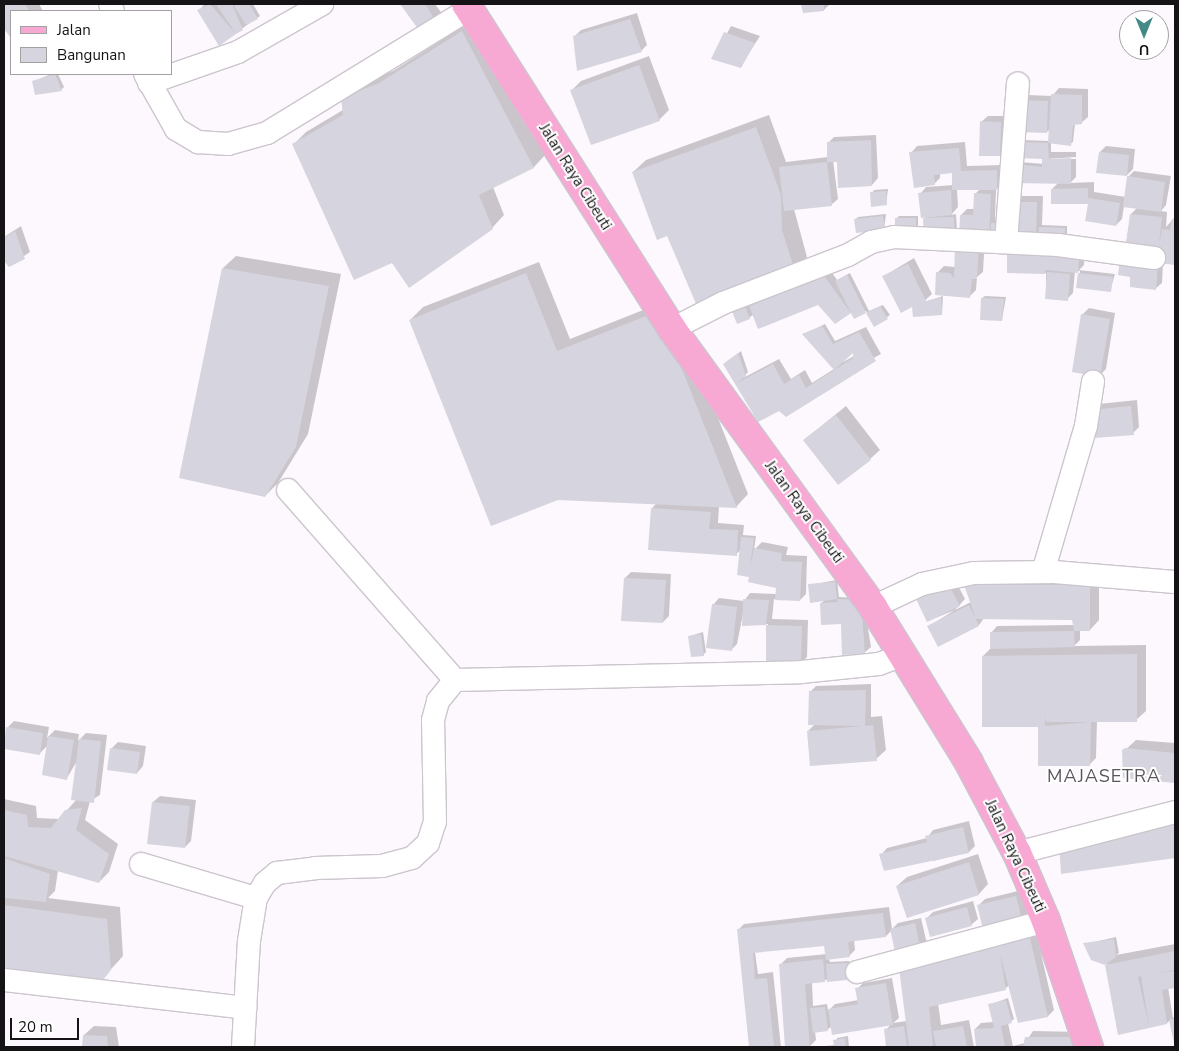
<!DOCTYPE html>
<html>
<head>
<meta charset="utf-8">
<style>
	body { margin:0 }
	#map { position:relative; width:1179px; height:1051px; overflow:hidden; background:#fdf7fe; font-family:"Nunito Sans",sans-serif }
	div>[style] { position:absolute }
	.shadow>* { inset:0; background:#0003 }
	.building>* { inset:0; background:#d6d4de }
	.roads { filter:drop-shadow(1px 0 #ccc5cd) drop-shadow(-1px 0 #ccc5cd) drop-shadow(0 1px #ccc5cd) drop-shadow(0 -1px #ccc5cd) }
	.minor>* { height:22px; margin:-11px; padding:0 11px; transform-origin:11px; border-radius:11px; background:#fff }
	.major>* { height:28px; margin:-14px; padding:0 14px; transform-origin:14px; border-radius:14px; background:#f7a9d4 }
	span { translate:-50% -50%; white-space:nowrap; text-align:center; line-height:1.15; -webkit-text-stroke:4px #fff; paint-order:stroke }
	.street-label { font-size:15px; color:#151316 }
	.quarter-label { font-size:18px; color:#5a545b; letter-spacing:1px }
	.frame { position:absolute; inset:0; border:5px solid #151316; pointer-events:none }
	.legend { position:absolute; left:10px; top:10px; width:162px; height:65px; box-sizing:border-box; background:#fff; border:1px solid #a1a1a2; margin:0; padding:6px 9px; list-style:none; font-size:15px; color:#151316 }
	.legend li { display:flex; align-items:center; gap:10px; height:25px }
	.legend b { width:25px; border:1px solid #a1a1a2 }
	.north { position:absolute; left:1119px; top:10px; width:50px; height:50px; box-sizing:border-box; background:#fff; border:1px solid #a1a1a2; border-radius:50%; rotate:180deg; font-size:14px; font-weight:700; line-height:20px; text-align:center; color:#151316 }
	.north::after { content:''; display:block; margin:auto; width:18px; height:22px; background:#448b87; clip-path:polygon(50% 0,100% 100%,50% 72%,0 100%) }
	.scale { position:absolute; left:10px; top:1018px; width:69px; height:22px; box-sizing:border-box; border:2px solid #151316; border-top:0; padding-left:6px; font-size:15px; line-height:18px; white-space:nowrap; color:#151316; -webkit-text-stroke:4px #fff; paint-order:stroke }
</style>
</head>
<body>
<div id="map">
	<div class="shadow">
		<i style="clip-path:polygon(4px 4px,39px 4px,43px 11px,11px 11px,11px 36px,4px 27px)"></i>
		<i style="clip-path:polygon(205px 4px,253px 4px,260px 16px,220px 44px,199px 10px)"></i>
		<i style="clip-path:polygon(402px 4px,435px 4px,443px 15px,421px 31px)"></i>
		<i style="clip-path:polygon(803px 4px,830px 4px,824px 10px,804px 11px)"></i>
		<i style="clip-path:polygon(637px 13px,647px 45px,641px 51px,574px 37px,581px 30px)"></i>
		<i style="clip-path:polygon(475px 19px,546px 154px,534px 167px,493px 187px,504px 215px,492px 228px,392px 262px,294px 144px,306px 132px,343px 110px,355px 86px,393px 71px)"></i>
		<i style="clip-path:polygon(731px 26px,760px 36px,740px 67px,713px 59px)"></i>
		<i style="clip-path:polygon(649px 56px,669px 110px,659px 120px,572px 90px,581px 81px)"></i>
		<i style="clip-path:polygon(51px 74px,58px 74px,64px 87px,61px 90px,33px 82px)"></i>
		<i style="clip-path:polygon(1059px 88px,1088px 89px,1088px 117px,1081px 123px,1075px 123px,1073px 142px,1070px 144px,1051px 142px,1051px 152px,1076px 152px,1076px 157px,1046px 159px,1076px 159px,1076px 177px,1070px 183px,1094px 182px,1094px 192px,1126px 197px,1128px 177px,1134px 171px,1171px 176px,1166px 205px,1161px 211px,1167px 212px,1166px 227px,1175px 217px,1175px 264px,1163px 263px,1162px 283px,1155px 289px,1133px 273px,1124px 255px,1131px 214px,1137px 208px,1124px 206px,1122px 219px,1116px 225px,1090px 203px,1052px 189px,1058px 183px,1017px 164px,1020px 162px,1044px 164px,1043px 157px,1022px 140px,1050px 141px,1051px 128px,1047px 132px,1020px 130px,1028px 95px,1052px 96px)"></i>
		<i style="clip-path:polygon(769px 115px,786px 162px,828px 157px,828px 143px,834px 137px,876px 135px,878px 178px,872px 185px,838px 160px,833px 160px,838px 199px,831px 205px,794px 209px,807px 257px,794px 270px,668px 235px,633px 172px,646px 160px)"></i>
		<i style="clip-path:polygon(988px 116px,1007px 116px,1005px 149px,999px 155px,981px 122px)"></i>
		<i style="clip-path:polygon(965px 142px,967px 166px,1003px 165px,1003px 183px,996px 190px,995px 220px,1008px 221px,985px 237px,983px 272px,977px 277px,976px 290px,970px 296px,938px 272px,944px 266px,955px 267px,964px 236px,961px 215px,967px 209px,974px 209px,975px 194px,980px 189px,957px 189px,958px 207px,951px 215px,956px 214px,957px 230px,924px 219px,927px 216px,920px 194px,926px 187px,954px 185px,954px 171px,940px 173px,940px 178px,934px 184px,911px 153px,917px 146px)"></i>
		<i style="clip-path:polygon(1106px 146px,1135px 149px,1133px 169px,1127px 175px,1100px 152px)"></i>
		<i style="clip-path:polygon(888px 189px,886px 204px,872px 193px,874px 190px)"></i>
		<i style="clip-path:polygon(1022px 196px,1043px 196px,1042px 225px,1067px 226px,1067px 237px,1036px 237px,1015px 202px)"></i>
		<i style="clip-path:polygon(886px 214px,884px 229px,856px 219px,858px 217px)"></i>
		<i style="clip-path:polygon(899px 216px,918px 216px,918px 229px,896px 219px)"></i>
		<i style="clip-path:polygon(21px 226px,30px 252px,9px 266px,4px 258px,4px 237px)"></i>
		<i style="clip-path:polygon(1086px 244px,1084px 265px,1079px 270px,1115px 274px,1110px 291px,1078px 287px,1080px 271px,1075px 271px,1073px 293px,1067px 299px,1046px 298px,1046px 273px,1008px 272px)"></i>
		<i style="clip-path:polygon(236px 256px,341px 274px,308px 434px,278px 483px,265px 496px,223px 268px)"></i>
		<i style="clip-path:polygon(914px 258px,932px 294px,922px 303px,943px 296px,942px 314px,914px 305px,884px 276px)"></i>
		<i style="clip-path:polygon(539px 262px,570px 339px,671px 299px,748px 494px,736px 507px,719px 506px,718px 523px,744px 525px,743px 535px,756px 536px,754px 550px,762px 542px,788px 547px,786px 555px,807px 556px,806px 594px,800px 600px,774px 599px,772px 619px,808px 620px,807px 657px,801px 663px,767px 663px,768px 624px,743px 625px,744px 609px,737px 644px,731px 650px,713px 605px,719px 598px,744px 601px,750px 593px,777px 594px,777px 587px,750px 576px,741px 550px,736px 554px,652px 508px,657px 503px,410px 320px,423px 307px)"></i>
		<i style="clip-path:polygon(828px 267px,837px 280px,850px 273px,869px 311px,883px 305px,890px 315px,875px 325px,866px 311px,854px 317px,851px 312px,836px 322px,818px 303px,754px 314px,749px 318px,732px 306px)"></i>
		<i style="clip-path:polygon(985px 296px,1006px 297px,1002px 320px,982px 298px)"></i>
		<i style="clip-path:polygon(1089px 308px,1115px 313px,1106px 369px,1100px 375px,1082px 315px)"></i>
		<i style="clip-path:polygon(evenodd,825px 324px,835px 341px,866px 327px,881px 354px,759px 421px,727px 362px,741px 351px,748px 372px,743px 378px,779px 359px,791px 379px,805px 370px,812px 383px,834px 369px,804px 334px,825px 324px,855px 350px,854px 356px,843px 362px,842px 361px,855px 350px)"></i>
		<i style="clip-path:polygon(1137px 400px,1139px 427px,1133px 433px,1096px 437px,1099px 404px)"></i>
		<i style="clip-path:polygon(846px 406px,880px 450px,870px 459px,804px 440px)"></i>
		<i style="clip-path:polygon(631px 572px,671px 574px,669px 616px,663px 622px,623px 620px,625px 578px)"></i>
		<i style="clip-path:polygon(975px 576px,1099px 576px,1099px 620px,1090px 630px,1080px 630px,1080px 640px,1074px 646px,1146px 645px,1146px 711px,1136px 720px,1097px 720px,1096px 758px,1089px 765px,1039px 725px,983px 656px,991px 648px,991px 633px,997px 626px,1074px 625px,1073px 619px,984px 618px,979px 625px,929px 626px,955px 610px,928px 621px,954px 578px,965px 599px,955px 610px,971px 602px,966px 585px)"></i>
		<i style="clip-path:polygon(837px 580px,839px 597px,863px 598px,871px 647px,864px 653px,844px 623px,821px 603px,824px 601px,809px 585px)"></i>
		<i style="clip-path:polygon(703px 632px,706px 652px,703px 655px,690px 636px)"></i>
		<i style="clip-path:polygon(871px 684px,871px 717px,882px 716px,886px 750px,876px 759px,808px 731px,815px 724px,810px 692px,816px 686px)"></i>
		<i style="clip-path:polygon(14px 721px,49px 727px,47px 738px,55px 730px,79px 734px,78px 741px,86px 733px,107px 735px,100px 795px,90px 801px,85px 820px,118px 844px,109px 872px,99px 882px,58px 870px,55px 891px,48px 898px,120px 907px,123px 956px,103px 978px,4px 968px,4px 799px,36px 806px,37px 818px,59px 819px,77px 799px,77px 761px,67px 778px,48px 745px,39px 754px,8px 727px)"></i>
		<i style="clip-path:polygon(1136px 740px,1175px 743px,1175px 782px,1124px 777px,1124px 751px)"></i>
		<i style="clip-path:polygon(118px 742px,146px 746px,143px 766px,137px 773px,111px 749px)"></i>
		<i style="clip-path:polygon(160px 796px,196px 800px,191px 841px,185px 847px,149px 843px,153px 802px)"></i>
		<i style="clip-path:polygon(969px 821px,975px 846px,969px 852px,933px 861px,933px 857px,881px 855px,887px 848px,927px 838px,933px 830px)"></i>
		<i style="clip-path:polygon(978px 854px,988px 884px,979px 894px,907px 917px,897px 886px,907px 877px)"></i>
		<i style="clip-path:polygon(1022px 890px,1028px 917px,1022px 923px,979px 905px,985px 899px)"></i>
		<i style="clip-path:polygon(973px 901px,978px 919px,971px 925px,927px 918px,933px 912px)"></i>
		<i style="clip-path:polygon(889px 907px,892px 929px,898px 923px,921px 918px,927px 944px,920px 950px,892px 930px,886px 936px,854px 940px,855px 950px,849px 956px,829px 959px,830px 962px,849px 961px,850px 976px,812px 982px,813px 1006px,827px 1004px,828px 1011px,835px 1004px,859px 1000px,857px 989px,863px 983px,892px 978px,899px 1018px,893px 1023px,907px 1021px,900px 968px,1036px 932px,1054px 1010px,1048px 1016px,1009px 985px,1006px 988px,938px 1003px,941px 1025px,969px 1020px,974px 1047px,887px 1047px,886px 1030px,891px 1024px,832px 1026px,827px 1030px,815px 1031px,816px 1040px,809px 1047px,786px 1047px,781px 964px,787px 958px,827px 954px,825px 945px,755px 952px,758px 974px,773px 972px,781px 1047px,750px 1047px,738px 930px,744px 924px)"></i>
		<i style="clip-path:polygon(1116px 937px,1119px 953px,1116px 955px,1175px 944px,1175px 986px,1168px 987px,1173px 1018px,1175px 1016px,1175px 1041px,1171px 1019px,1167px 1023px,1119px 1033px,1107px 964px,1092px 959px,1085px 944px)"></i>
		<i style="clip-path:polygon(1008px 998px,1014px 1019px,1008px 1023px,1013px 1046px,1025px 1043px,1033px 1031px,1079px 1032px,1079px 1047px,977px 1047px,975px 1029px,981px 1023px,993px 1022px,989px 1005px)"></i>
		<i style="clip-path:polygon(94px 1026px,116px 1027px,119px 1047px,83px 1047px,84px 1035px)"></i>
		<i style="clip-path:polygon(848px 1036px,849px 1047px,816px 1047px,835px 1045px,837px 1038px)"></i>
	</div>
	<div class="building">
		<i style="clip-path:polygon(4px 4px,25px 4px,29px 11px,11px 11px,11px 38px,4px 29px)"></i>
		<i style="clip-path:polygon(210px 4px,236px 34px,219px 46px,197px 10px)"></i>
		<i style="clip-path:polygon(216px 4px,232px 4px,243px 30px,236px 34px)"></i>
		<i style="clip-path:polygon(233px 4px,249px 4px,258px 19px,246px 25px)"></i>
		<i style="clip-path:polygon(400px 4px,425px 4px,437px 23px,421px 33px)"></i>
		<i style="clip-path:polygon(801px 4px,824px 4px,824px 11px,803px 13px)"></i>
		<i style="clip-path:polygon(630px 19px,642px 52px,577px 71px,573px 36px)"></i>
		<i style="clip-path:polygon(462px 31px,534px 168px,479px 195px,493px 229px,409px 288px,392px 263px,354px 280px,292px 144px,343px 115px,341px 98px,379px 83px)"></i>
		<i style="clip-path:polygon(724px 32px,755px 43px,741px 68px,711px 59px)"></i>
		<i style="clip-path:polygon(639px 65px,660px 121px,591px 145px,570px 90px)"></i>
		<i style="clip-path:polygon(55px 74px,62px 91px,35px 95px,32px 81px)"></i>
		<i style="clip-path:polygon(1051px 94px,1082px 95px,1082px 124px,1073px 125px,1071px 146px,1048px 143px)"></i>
		<i style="clip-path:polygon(1020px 100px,1048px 101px,1047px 133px,1019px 132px)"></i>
		<i style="clip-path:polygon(980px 121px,1001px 122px,1000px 156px,979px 156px)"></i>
		<i style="clip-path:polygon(756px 127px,781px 195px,782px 230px,795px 271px,697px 306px,667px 236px,657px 240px,632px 172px)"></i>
		<i style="clip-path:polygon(871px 140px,872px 186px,838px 188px,837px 162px,827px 162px,827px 142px)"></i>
		<i style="clip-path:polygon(1018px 142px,1048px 143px,1049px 159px,1071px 158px,1071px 184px,1014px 183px,1016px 164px,1042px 167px,1042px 159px,1018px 158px)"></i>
		<i style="clip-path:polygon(959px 148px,961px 171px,997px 170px,997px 190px,952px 190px,952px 173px,934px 175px,935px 185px,914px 188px,909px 152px)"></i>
		<i style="clip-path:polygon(1099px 152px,1129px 155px,1127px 176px,1165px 182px,1161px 212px,1123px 207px,1127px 176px,1096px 173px)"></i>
		<i style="clip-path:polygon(827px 162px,832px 206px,784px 211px,779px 167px)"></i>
		<i style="clip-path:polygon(1088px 188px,1088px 198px,1120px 203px,1116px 226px,1085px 221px,1088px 204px,1051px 204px,1051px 189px)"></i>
		<i style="clip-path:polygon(951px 190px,952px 215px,921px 218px,918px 193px)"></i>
		<i style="clip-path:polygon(886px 191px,887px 205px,871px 207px,870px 192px)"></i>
		<i style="clip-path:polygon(974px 193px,991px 194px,989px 239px,959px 237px,960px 215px,973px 215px)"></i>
		<i style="clip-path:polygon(1014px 202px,1037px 202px,1036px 238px,1014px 238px)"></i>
		<i style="clip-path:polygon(1130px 214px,1162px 217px,1159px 245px,1162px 229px,1170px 230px,1172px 219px,1175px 219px,1175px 265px,1158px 263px,1126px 244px)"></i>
		<i style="clip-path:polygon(883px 216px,885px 230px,856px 233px,854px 219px)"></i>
		<i style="clip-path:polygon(954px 217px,954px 234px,924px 236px,923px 218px)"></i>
		<i style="clip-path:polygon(895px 218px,916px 218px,916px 233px,895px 234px)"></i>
		<i style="clip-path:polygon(991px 223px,1006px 223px,990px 238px)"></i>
		<i style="clip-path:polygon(1039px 227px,1065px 228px,1065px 241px,1038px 240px)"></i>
		<i style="clip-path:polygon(15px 231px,25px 259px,9px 267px,4px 261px,4px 238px)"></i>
		<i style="clip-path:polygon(955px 243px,979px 244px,977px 279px,972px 279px,970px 298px,935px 295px,936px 272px,950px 273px,954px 278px)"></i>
		<i style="clip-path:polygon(1007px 248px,1080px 250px,1078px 273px,1045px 270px,1045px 274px,1007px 273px)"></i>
		<i style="clip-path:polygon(1120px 258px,1158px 263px,1156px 290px,1130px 287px,1130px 277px,1118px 275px)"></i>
		<i style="clip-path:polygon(908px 264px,926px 301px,941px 297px,942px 315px,913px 317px,912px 307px,901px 313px,882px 276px)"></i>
		<i style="clip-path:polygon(222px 268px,329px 286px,296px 447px,265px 497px,179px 478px)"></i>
		<i style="clip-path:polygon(1047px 272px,1070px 274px,1068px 301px,1045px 299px)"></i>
		<i style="clip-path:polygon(526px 273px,557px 351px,659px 311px,737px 508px,558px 500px,491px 526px,409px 320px)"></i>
		<i style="clip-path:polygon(822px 273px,851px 313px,835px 324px,818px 305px,758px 329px,746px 298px)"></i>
		<i style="clip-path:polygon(1078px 273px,1113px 277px,1111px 292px,1076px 288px)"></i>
		<i style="clip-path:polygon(847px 275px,866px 313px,854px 319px,835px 281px)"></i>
		<i style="clip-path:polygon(981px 298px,1004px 299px,1002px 321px,980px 320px)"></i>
		<i style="clip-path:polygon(743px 301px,750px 319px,737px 324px,730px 306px)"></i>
		<i style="clip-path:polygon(880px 306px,888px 319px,874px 327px,866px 313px)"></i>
		<i style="clip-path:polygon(1081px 314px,1110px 319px,1100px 377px,1072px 372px)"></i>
		<i style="clip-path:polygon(822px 326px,833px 344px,859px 332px,876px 361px,786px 417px,779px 411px,758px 422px,723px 364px,738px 353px,746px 376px,737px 383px,773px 364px,784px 384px,799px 375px,806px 388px,853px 358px,853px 353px,834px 370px,802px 334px)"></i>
		<i style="clip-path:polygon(1131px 406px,1134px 435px,1094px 438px,1091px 410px)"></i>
		<i style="clip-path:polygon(836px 415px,871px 460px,838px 485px,803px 440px)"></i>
		<i style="clip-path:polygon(651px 508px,711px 512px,709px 529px,738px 530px,737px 556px,648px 550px)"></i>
		<i style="clip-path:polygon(741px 537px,754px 538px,750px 568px,754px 548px,782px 553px,781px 561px,802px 562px,800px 601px,775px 600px,776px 588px,748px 582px,749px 577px,737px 575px)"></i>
		<i style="clip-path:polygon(624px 578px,666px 580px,663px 623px,621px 621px)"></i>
		<i style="clip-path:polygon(835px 582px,837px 599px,810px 603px,808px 584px)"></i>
		<i style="clip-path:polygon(948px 583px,960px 606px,927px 622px,916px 599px)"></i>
		<i style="clip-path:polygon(964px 585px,1090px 585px,1090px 631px,1074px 631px,1072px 620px,976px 619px,979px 626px,938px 647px,927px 626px,969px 605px,976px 619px)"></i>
		<i style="clip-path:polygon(743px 599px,769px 600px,766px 625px,802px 626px,801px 665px,766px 664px,766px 625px,742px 626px)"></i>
		<i style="clip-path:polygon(837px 599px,861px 600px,865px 654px,842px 655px,841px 624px,821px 625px,820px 603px,838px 602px)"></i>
		<i style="clip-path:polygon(712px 604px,737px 607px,732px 651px,706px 648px)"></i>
		<i style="clip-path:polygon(1074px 631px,1075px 647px,990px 649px,990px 632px)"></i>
		<i style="clip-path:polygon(701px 634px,704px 656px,691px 657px,688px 636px)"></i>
		<i style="clip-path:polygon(evenodd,1137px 654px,1137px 722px,1091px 722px,1090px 766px,1038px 766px,1038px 727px,982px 727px,982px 656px,1137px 654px,1045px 716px,1046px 722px,1089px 722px,1045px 726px,1045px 716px)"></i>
		<i style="clip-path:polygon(866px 690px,865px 726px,873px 725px,877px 761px,810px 766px,807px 731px,862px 726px,808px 725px,809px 691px)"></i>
		<i style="clip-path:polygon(6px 727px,43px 733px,40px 755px,4px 749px)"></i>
		<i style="clip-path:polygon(48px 736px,74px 740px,67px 780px,42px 775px)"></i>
		<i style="clip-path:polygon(79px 739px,101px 741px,94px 803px,71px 800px)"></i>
		<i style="clip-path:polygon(110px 748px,140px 752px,137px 774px,107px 770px)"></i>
		<i style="clip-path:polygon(1125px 748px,1175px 753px,1175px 783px,1123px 778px,1122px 750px)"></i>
		<i style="clip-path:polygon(152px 802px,190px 806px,185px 848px,147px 844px)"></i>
		<i style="clip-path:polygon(82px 808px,76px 830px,109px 854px,99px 883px,4px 856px,4px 810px,27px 815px,28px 827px,51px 828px,65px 810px)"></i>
		<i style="clip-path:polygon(1175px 823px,1175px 858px,1061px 874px,1059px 842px)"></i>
		<i style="clip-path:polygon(963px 827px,969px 853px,884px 871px,879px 854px,927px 842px,925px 836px)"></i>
		<i style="clip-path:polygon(4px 858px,50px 874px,46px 902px,4px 898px)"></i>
		<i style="clip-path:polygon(969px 862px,979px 895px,907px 918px,896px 886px)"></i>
		<i style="clip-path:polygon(1016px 896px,1023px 924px,984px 933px,977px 905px)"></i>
		<i style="clip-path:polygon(4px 905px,107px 919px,111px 970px,103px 980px,4px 969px)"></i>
		<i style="clip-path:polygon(967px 907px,972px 926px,930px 937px,925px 918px)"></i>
		<i style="clip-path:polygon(883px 913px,886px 937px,848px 942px,850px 957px,826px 960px,824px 946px,753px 953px,755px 979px,767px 978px,774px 1047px,749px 1047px,737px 929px)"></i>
		<i style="clip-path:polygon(915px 923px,921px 951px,896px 956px,890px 929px)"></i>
		<i style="clip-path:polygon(1030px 938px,1048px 1017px,1018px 1023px,1000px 954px,1006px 990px,929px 1007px,933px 1047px,909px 1047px,899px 968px)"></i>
		<i style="clip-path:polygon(1114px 939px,1116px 957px,1105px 965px,1091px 960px,1083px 943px)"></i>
		<i style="clip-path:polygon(evenodd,1175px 951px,1175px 970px,1157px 973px,1175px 971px,1175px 988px,1162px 990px,1167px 1024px,1118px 1035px,1105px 965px,1175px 951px,1141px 976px,1149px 1026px,1138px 977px,1141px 976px)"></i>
		<i style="clip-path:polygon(823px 959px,825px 982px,805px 984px,810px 1047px,785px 1047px,779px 964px)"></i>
		<i style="clip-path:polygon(847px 963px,847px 980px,827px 982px,826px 964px)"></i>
		<i style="clip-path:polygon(886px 983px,893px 1025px,832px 1035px,828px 1009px,858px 1004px,855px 988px)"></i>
		<i style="clip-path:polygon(1006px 1000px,1012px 1023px,1001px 1026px,1005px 1047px,976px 1047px,974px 1029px,994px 1028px,988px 1004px)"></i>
		<i style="clip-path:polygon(825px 1007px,828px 1031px,813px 1033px,810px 1008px)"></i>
		<i style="clip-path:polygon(1175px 1019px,1175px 1043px,1174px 1043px,1169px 1020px)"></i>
		<i style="clip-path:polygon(904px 1026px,907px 1047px,886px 1047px,884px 1029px)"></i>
		<i style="clip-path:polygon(963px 1026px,967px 1047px,936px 1047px,933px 1031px)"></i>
		<i style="clip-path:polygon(83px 1035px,107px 1036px,108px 1047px,82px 1047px)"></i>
		<i style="clip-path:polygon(1025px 1037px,1073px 1037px,1073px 1047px,1023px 1047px)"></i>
		<i style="clip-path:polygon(845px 1038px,846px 1047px,834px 1047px,833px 1040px)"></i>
	</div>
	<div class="roads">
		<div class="minor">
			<i style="left:110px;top:4px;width:8px;rotate:67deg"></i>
			<i style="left:145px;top:74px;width:63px;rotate:60.6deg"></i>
			<i style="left:176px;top:129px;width:26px;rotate:31deg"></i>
			<i style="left:198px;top:142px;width:30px;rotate:4deg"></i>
			<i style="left:228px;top:144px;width:41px;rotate:-15.8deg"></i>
			<i style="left:267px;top:133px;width:237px;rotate:-31.5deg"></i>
			<i style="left:149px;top:83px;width:94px;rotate:-19.2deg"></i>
			<i style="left:238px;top:52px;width:97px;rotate:-29.7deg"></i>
			<i style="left:1006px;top:242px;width:159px;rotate:-85.7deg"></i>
			<i style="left:672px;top:329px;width:57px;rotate:-27deg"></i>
			<i style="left:723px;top:303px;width:134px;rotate:-21deg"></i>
			<i style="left:848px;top:255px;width:26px;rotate:-29deg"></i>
			<i style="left:871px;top:242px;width:24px;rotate:-12deg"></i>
			<i style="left:894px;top:237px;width:164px;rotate:2.8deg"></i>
			<i style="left:1058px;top:245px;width:97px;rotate:7.7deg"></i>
			<i style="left:288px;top:490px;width:253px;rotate:48.7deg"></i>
			<i style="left:1043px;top:572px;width:152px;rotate:-73.6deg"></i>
			<i style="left:1086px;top:426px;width:45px;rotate:-81deg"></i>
			<i style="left:873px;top:607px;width:54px;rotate:-25.1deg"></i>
			<i style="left:922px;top:584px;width:53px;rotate:-11.9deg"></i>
			<i style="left:974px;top:573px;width:80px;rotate:-0.7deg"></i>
			<i style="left:1054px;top:572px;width:121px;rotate:4.7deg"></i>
			<i style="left:1017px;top:853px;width:163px;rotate:-14.5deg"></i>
			<i style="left:141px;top:864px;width:120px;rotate:16.5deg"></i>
			<i style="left:857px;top:972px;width:196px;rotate:-15.1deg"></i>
			<i style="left:4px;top:980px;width:243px;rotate:6.6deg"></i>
			<i style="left:243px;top:1047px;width:106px;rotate:-86.8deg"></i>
			<i style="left:249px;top:941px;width:44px;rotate:-80.8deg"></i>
			<i style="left:256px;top:898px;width:17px;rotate:-59deg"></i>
			<i style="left:265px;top:883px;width:16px;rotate:-40deg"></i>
			<i style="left:277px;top:873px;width:38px;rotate:-7deg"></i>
			<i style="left:315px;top:868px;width:67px;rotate:-1.7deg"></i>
			<i style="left:382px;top:866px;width:31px;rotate:-15deg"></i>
			<i style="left:412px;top:858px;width:22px;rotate:-43deg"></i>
			<i style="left:428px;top:843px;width:22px;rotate:-72deg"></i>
			<i style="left:435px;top:822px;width:102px;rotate:-91.1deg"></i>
			<i style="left:433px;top:720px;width:20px;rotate:-75deg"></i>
			<i style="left:438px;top:701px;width:27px;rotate:-51deg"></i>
			<i style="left:455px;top:680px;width:346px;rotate:-1.3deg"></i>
			<i style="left:801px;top:672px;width:78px;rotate:-5.9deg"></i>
			<i style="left:879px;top:664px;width:26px;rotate:-21deg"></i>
		</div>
		<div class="major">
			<i style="left:466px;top:4px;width:385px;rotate:57.6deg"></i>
			<i style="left:672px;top:329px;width:343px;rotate:54.1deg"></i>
			<i style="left:873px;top:607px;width:181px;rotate:58.3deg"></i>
			<i style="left:968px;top:761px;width:104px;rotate:62deg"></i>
			<i style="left:1017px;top:853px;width:74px;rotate:66.9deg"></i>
			<i style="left:1046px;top:921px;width:133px;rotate:71.2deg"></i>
		</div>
	</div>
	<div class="street-label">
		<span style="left:575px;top:177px;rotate:58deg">Jalan Raya Cibeuti</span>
		<span style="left:804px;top:512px;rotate:54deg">Jalan Raya Cibeuti</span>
		<span style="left:1015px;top:856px;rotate:65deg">Jalan Raya Cibeuti</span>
	</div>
	<div class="quarter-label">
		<span style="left:1104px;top:776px">MAJASETRA</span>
	</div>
	<div class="frame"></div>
	<ul class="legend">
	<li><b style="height:6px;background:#f7a9d4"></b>Jalan</li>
	<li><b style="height:14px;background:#d6d4de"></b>Bangunan</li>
	</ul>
	<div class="north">U</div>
	<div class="scale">20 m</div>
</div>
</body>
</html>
